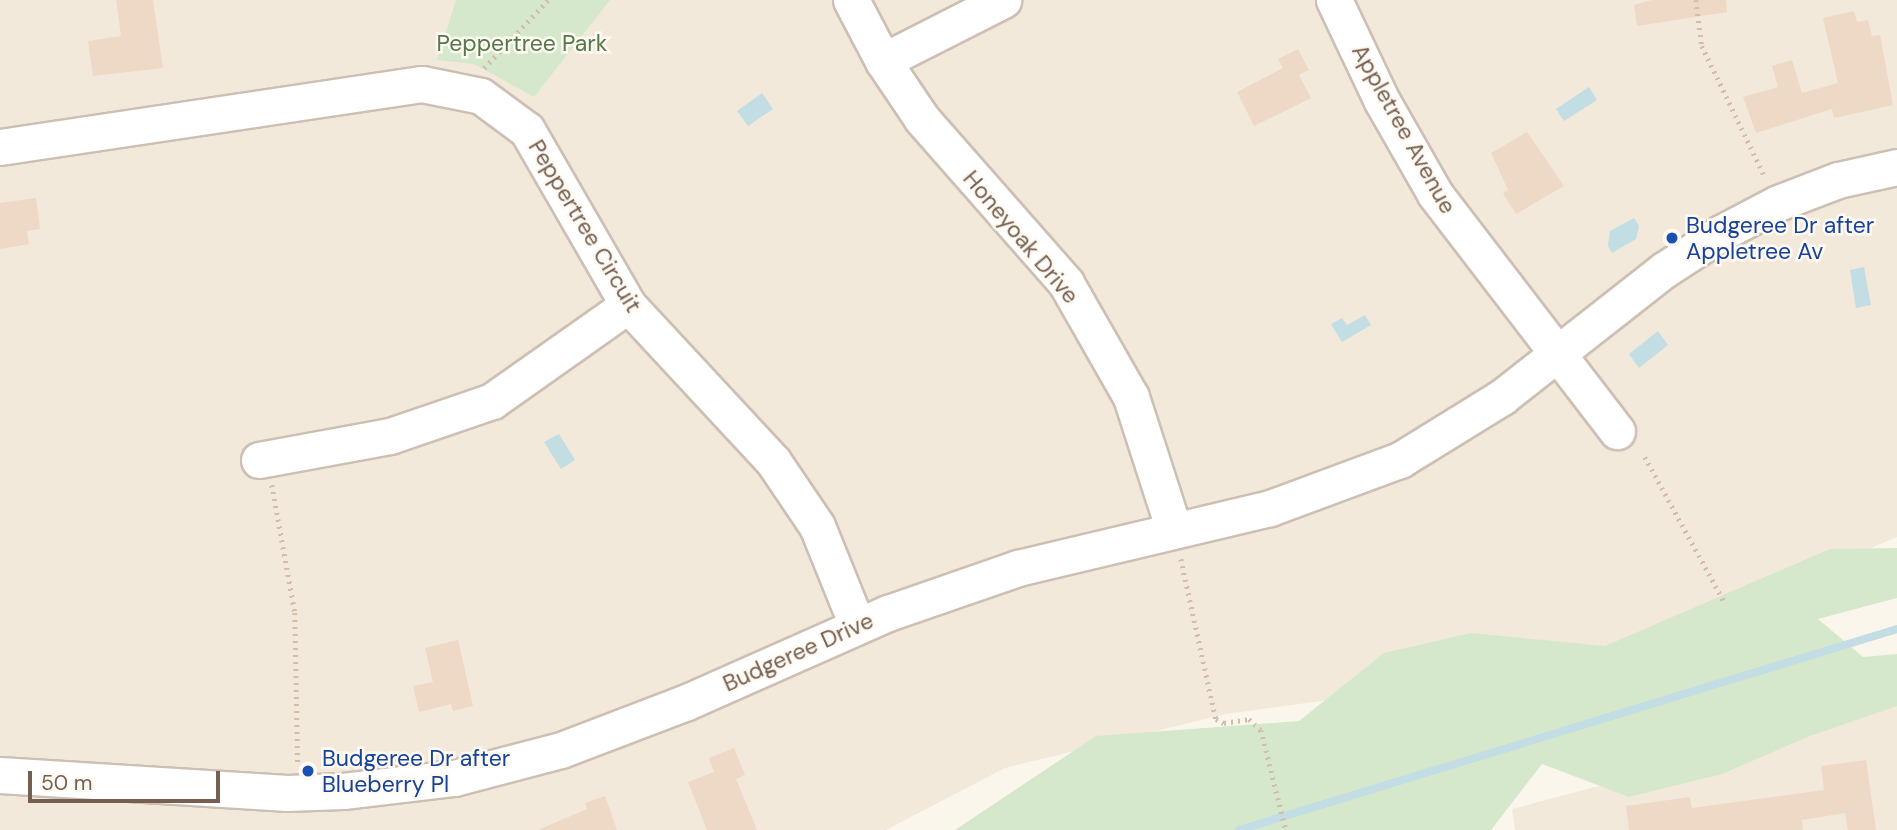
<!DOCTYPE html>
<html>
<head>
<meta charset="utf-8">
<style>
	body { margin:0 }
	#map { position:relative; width:1897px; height:830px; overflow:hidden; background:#fbf6ec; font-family:"DM Sans",sans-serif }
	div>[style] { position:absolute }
	.residential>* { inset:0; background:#f2e9db }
	.green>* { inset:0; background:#d5e8cb }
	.water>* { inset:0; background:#c2dde3 }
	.stream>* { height:8px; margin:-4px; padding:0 4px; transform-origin:4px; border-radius:4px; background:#c2dde3 }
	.building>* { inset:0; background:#eed8c6 }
	.path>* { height:4.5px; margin-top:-2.25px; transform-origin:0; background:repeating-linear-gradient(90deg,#d3bca9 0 2px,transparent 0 7px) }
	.roads { filter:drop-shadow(2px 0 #cdbfb3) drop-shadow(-2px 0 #cdbfb3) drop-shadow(0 2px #cdbfb3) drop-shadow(0 -2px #cdbfb3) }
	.minor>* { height:35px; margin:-17.5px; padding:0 17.5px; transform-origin:17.5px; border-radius:17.5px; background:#fff }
	.dots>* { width:19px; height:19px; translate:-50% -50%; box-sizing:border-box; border:4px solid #fefaf3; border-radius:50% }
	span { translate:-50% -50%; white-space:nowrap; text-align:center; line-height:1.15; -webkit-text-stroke:5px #fefaf3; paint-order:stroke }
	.park-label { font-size:23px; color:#55784a }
	.street-label { font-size:23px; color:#745f51 }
	.transit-label { font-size:23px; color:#164399 }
	.left { translate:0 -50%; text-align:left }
	.scale { position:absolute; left:28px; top:771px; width:192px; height:32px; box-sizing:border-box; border:4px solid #745f51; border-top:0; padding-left:9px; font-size:21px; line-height:24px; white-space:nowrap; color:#745f51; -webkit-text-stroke:5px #fefaf3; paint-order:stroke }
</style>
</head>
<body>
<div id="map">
	<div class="residential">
		<i style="clip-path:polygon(0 0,1897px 0,1897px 537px,1593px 664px,1226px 714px,1005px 768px,886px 830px,0 830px)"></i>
		<i style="clip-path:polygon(1897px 696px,1897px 830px,1515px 830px,1512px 809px,1689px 762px)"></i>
	</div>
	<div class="green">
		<i style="clip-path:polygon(456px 0,610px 0,534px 97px,474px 64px,437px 60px)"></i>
		<i style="clip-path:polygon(1897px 548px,1897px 598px,1818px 619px,1863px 657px,1897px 654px,1897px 706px,1810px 736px,1722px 774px,1629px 797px,1542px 764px,1491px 830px,955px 830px,1096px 736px,1299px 721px,1384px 653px,1471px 633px,1605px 646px,1830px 549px)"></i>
	</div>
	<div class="water">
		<i style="clip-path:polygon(1589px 87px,1597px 100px,1564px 121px,1556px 109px)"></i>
		<i style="clip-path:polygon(762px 93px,773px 109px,748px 126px,737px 111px)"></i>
		<i style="clip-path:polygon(1634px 218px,1639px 226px,1636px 239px,1612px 253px,1608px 246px,1610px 231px)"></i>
		<i style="clip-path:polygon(1864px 267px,1871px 305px,1856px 308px,1850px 270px)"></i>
		<i style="clip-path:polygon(1365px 315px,1371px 325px,1342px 342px,1331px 324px,1342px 318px,1347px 325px)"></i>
		<i style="clip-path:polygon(1658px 331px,1668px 345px,1639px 368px,1629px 354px)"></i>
		<i style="clip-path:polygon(559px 434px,575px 460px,561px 469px,544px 442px)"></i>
	</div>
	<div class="stream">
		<i style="left:1239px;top:830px;width:688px;rotate:-16.99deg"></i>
	</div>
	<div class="building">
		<i style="clip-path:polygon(116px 0,153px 0,163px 68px,93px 76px,88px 41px,121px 36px)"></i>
		<i style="clip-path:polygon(1652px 0,1726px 0,1727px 12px,1637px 26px,1634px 5px)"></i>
		<i style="clip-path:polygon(1854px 11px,1857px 22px,1868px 20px,1872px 36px,1880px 35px,1893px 105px,1834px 118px,1832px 109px,1756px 133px,1743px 97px,1778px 87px,1772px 66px,1792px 60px,1802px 93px,1838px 83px,1823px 18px)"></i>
		<i style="clip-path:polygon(1298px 49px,1309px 70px,1299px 75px,1311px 98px,1254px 126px,1237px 92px,1283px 68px,1278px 59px)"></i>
		<i style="clip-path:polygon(1527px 132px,1564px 186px,1516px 214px,1503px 193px,1508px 190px,1491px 153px)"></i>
		<i style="clip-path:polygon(36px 198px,40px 229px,27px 231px,29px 244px,0 249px,0 203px)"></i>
		<i style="clip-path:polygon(458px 640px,473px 706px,453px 711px,451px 704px,419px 712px,413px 686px,433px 682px,425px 648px)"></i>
		<i style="clip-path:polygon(734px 748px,745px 775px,736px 779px,757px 830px,707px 830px,688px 782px,714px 772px,709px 758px)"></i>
		<i style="clip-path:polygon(1866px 760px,1876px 830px,1848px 830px,1845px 813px,1802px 820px,1803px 830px,1629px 830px,1626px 806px,1690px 797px,1692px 808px,1824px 790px,1821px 766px)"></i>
		<i style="clip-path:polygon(605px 796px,617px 830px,538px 830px,587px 809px,585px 803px)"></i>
	</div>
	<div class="path">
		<i style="left:1696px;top:0;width:46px;rotate:82.6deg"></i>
		<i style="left:1702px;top:46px;width:145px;rotate:64.3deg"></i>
		<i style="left:484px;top:68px;width:93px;rotate:-46.7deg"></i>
		<i style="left:1645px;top:457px;width:166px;rotate:61.3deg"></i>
		<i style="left:272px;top:485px;width:130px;rotate:79.8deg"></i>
		<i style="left:295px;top:613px;width:151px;rotate:88.9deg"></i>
		<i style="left:1181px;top:559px;width:164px;rotate:77.7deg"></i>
		<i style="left:1216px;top:719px;width:9px;rotate:27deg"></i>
		<i style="left:1224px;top:723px;width:25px;rotate:-9deg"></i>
		<i style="left:1249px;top:719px;width:16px;rotate:43deg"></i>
		<i style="left:1261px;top:730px;width:103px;rotate:76deg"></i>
	</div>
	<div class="roads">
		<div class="minor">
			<i style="left:851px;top:0;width:69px;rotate:62.3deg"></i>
			<i style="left:883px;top:61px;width:70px;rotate:56.1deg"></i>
			<i style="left:922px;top:119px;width:218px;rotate:48.7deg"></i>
			<i style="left:1066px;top:283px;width:131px;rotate:60.3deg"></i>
			<i style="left:1131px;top:397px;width:140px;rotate:72.1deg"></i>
			<i style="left:1334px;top:0;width:112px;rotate:64.6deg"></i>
			<i style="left:1382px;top:101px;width:107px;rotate:60.3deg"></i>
			<i style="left:1435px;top:194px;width:299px;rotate:52.5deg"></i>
			<i style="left:883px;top:61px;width:135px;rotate:-26.9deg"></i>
			<i style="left:0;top:147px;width:427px;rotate:-8.5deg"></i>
			<i style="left:422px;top:84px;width:60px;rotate:11.5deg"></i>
			<i style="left:481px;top:96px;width:57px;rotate:36.5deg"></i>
			<i style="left:527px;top:130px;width:202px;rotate:60deg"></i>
			<i style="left:628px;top:305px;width:213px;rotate:47.1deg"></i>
			<i style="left:773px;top:461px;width:78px;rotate:55.9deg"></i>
			<i style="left:817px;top:526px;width:107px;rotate:68deg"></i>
			<i style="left:259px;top:460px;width:133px;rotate:-10.4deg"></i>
			<i style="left:390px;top:436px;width:108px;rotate:-18.9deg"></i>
			<i style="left:492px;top:401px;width:166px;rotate:-35.2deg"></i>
			<i style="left:0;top:775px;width:288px;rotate:3.6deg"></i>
			<i style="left:287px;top:793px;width:56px;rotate:-2deg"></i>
			<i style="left:343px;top:791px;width:112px;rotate:-6.7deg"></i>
			<i style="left:454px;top:778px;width:111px;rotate:-14.7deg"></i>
			<i style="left:561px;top:750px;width:135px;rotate:-20.9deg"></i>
			<i style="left:687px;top:702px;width:220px;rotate:-23.9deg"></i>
			<i style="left:888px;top:613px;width:138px;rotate:-19.1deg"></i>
			<i style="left:1018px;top:568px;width:259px;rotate:-13.4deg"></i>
			<i style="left:1270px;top:508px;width:139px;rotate:-20.3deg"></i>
			<i style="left:1400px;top:460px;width:120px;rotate:-31.7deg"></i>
			<i style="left:1502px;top:397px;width:206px;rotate:-38.1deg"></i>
			<i style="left:1664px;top:270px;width:68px;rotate:-33deg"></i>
			<i style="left:1721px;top:233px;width:64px;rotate:-27.8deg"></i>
			<i style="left:1778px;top:203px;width:64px;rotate:-21deg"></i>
			<i style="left:1838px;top:180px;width:60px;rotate:-12.4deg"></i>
		</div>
	</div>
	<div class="dots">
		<i style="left:1672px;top:238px;background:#1a4fb4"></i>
		<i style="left:308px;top:771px;background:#1a4fb4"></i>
	</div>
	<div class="park-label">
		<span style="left:522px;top:43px">Peppertree Park</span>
	</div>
	<div class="street-label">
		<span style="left:1404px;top:129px;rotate:61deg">Appletree Avenue</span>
		<span style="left:585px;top:226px;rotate:59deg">Peppertree Circuit</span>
		<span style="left:1021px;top:237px;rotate:50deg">Honeyoak Drive</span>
		<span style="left:798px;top:652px;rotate:-24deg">Budgeree Drive</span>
	</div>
	<div class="transit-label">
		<span class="left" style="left:1686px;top:238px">Budgeree Dr after<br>Appletree Av</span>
		<span class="left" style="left:322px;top:771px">Budgeree Dr after<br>Blueberry Pl</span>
	</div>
	<div class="scale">50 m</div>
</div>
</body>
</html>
